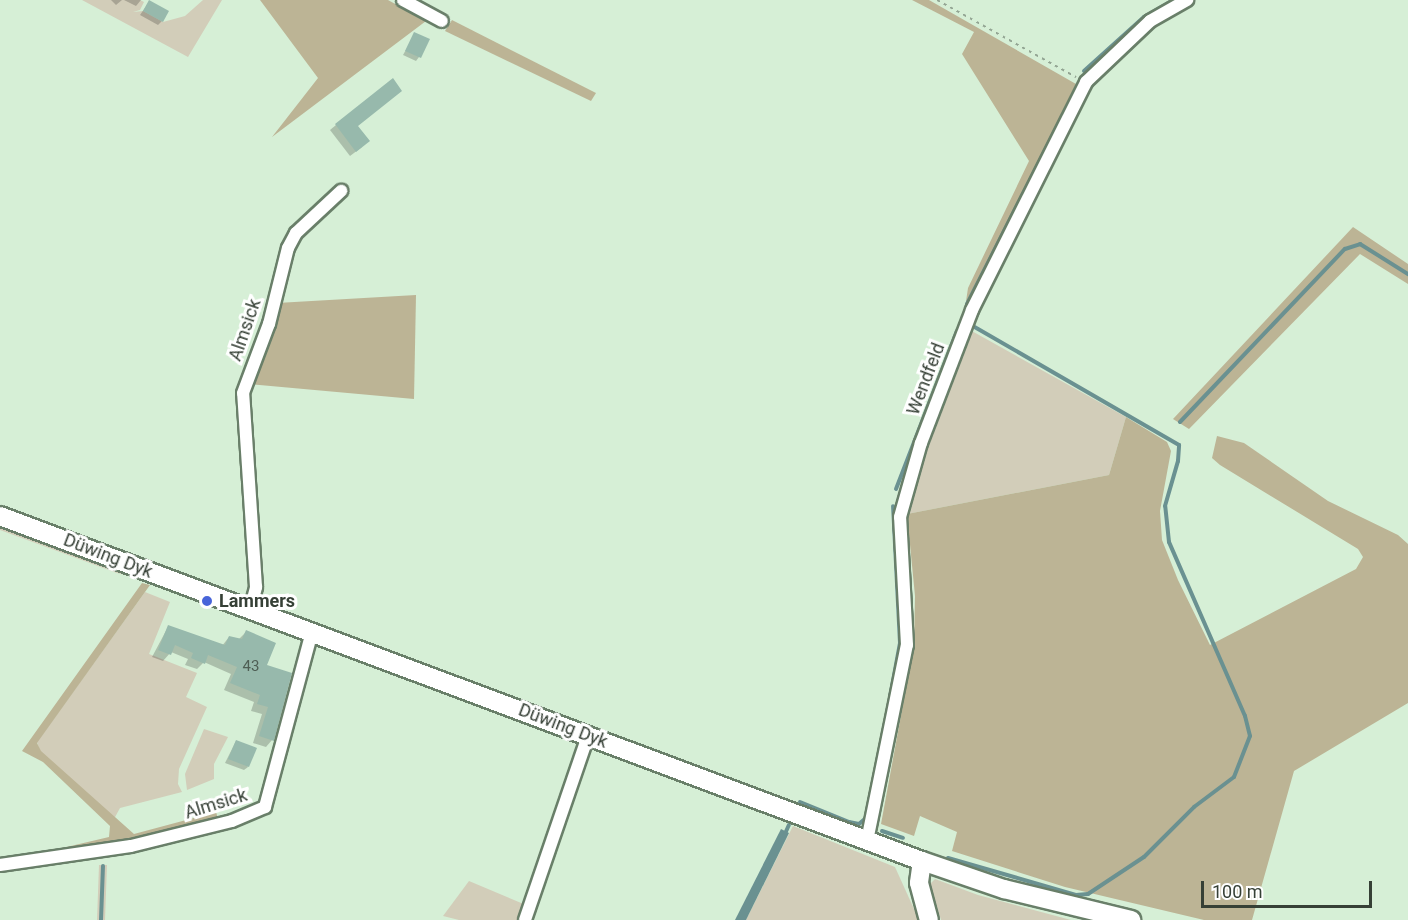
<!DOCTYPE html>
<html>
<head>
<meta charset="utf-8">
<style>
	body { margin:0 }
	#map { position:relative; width:1408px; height:920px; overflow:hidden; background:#d6efd6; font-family:Roboto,sans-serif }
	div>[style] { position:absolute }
	.green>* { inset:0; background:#d2cdb9 }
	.forest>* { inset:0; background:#bcb495 }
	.water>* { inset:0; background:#6a9191 }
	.shadow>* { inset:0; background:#0003 }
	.stream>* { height:4px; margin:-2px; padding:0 2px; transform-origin:2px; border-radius:2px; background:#6a9191 }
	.building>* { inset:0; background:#97b9ac }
	.path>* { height:2px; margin-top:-1px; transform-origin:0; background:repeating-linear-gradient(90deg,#93a593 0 3px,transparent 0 7.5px) }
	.roads { filter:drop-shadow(2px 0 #697f69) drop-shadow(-2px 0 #697f69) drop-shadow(0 2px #697f69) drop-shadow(0 -2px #697f69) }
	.street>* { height:12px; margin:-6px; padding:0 6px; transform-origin:6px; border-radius:6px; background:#fff }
	.secondary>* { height:18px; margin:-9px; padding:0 9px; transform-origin:9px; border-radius:9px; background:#fff }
	.dots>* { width:16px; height:16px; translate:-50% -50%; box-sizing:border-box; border:3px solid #fff; border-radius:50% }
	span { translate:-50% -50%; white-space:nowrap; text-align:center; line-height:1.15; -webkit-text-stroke:6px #fff; paint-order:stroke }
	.number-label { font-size:15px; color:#4e5e54 }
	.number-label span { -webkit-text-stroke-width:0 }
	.street-label { font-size:18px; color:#364036 }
	.poi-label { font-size:18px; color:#364036; font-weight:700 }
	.left { translate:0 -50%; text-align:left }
	.scale { position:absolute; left:1201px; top:881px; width:171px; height:27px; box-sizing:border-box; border:3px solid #364036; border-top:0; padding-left:8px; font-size:18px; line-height:21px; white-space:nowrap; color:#364036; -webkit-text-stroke:4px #fff; paint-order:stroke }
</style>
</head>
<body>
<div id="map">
	<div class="green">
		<i style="clip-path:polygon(82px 0,140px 0,144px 2px,140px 10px,133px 12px,143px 11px,163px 22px,185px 16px,203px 0,222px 0,188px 57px)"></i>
		<i style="clip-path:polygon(970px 330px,1126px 417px,1109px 475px,907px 514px,914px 475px)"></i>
		<i style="clip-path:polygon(0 522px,152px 581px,117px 573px,0 530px)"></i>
		<i style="clip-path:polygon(145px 592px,170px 602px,149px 654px,197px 673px,186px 697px,207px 707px,179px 769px,178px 784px,182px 792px,120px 808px,114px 819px,40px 751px,37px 742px)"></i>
		<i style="clip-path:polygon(204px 729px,228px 737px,214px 764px,214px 779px,187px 790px,185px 774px)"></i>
		<i style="clip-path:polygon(793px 826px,895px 867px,919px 920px,746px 920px)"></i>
		<i style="clip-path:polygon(99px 865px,107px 865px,105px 920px,97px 920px)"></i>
		<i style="clip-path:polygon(935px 879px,978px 895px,1071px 920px,941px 920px,930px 884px)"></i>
		<i style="clip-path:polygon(469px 881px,526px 905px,520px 920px,459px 920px,443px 916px)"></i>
	</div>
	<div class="forest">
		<i style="clip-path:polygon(260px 0,388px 0,426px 21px,272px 137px,318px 78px)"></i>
		<i style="clip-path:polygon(912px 0,929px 0,1076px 84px,971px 306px,965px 308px,968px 288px,1029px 161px,962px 54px,974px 32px)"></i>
		<i style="clip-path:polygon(452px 20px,596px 93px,591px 101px,445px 31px)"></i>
		<i style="clip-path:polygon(1353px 227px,1408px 264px,1408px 284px,1360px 254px,1189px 429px,1173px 419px)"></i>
		<i style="clip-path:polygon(416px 295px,414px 399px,248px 384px,277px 303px)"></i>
		<i style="clip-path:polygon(1126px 417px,1167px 442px,1171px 451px,1160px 511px,1162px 540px,1178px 580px,1210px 645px,1356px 569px,1363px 557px,1358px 549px,1220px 465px,1212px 458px,1217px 436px,1244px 443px,1328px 501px,1398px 535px,1408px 544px,1408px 703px,1294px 771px,1252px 920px,1204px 920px,1065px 887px,952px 851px,957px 832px,920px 816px,914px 836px,881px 824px,914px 645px,915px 596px,907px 514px,1109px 475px)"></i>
		<i style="clip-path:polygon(142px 583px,150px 585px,37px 743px,41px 751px,134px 834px,216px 812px,219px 822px,138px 842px,7px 861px,109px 837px,110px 826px,43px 762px,22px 751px)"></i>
	</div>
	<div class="water">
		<i style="clip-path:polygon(781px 829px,789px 833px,746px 920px,735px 920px)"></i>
	</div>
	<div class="shadow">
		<i style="clip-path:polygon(111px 0,122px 0,116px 5px)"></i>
		<i style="clip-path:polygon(124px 0,141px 0,136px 6px)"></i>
		<i style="clip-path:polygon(149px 2px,162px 21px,158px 25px,140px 15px)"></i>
		<i style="clip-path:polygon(415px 34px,419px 57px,416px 61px,403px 55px)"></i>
		<i style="clip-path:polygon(336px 125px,357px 127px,362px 147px,350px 156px,330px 130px)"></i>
		<i style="clip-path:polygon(168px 627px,222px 646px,229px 637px,239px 639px,246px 632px,265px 666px,272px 740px,266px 747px,253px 743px,262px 714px,251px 711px,254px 702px,224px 690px,231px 674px,204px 662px,197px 669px,185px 665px,188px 659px,171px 652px,163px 661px,152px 657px)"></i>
		<i style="clip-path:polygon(236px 741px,248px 767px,244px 770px,225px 763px)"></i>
	</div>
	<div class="stream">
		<i style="left:1084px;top:71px;width:81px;rotate:-42deg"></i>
		<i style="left:1144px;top:17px;width:34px;rotate:-30deg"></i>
		<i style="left:967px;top:304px;width:219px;rotate:-63.1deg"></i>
		<i style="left:1180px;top:422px;width:239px;rotate:-46.4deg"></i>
		<i style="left:1345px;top:249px;width:16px;rotate:-18deg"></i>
		<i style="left:1360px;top:244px;width:57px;rotate:32deg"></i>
		<i style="left:896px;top:489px;width:169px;rotate:-68.9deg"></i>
		<i style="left:890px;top:697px;width:55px;rotate:-79.5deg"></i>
		<i style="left:900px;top:643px;width:137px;rotate:-92.9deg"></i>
		<i style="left:800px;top:802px;width:53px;rotate:22.2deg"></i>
		<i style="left:849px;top:822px;width:10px;rotate:11deg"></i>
		<i style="left:859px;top:824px;width:11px;rotate:-41deg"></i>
		<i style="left:882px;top:831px;width:22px;rotate:18deg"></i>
		<i style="left:784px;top:836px;width:12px;rotate:-66deg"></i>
		<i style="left:948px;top:858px;width:133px;rotate:16.1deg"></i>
		<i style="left:1076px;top:895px;width:12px;rotate:-5deg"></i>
		<i style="left:1088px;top:894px;width:67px;rotate:-33.5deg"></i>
		<i style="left:1144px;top:857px;width:71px;rotate:-45deg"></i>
		<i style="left:1194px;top:807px;width:50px;rotate:-36.9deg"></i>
		<i style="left:1234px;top:777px;width:44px;rotate:-68.7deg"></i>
		<i style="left:1250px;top:736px;width:21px;rotate:-104deg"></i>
		<i style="left:1245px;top:716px;width:190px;rotate:-113.6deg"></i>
		<i style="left:1169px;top:542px;width:36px;rotate:-96deg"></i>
		<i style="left:1165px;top:506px;width:47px;rotate:-73.9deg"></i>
		<i style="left:1178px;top:461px;width:16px;rotate:-86deg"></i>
		<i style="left:1179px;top:445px;width:236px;rotate:-150deg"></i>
		<i style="left:101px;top:920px;width:54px;rotate:-87.9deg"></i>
	</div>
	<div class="building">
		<i style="clip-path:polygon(149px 0,169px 11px,163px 22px,143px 11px)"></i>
		<i style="clip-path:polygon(414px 32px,430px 39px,421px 58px,405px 51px)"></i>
		<i style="clip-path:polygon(393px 78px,402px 91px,358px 126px,370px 141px,356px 152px,335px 124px)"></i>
		<i style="clip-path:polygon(168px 625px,225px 645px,229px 636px,242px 639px,246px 630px,276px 643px,267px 665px,292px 673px,274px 741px,259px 736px,268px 707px,257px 704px,260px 695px,230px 683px,237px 667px,208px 655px,205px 664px,191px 658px,193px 653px,175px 645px,171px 655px,158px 650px)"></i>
		<i style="clip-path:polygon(236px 740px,257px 748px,249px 767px,228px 759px)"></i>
	</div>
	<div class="path">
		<i style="left:937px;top:0;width:159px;rotate:29deg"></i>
	</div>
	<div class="roads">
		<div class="street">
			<i style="left:403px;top:0;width:44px;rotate:28.3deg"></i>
			<i style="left:250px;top:610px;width:24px;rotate:-75deg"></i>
			<i style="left:256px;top:587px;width:194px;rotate:-93.8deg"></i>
			<i style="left:243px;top:393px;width:74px;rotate:-69.4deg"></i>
			<i style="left:269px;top:324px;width:78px;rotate:-76deg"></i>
			<i style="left:288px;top:248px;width:17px;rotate:-62deg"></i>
			<i style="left:296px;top:233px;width:62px;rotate:-43deg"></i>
			<i style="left:867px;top:841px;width:200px;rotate:-78.5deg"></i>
			<i style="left:907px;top:645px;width:128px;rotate:-93.1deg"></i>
			<i style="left:900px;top:517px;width:77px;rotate:-74.2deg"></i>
			<i style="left:921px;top:443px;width:142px;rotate:-69deg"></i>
			<i style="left:972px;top:310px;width:255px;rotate:-63.4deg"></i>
			<i style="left:1086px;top:82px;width:88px;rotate:-43.6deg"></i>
			<i style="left:1150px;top:21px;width:43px;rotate:-29.6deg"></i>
			<i style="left:0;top:865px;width:132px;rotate:-8.3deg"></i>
			<i style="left:131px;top:846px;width:104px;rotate:-13.9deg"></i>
			<i style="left:232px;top:821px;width:36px;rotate:-23deg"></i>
			<i style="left:265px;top:807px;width:181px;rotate:-75deg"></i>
			<i style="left:525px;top:920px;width:194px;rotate:-71.1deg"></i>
		</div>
		<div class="secondary">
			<i style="left:0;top:516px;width:984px;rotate:20.52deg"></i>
			<i style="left:922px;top:861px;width:87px;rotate:18.9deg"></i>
			<i style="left:1004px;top:889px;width:131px;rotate:13.7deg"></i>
			<i style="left:922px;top:861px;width:22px;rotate:98deg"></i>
			<i style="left:919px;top:883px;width:38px;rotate:75deg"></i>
		</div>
	</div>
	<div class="dots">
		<i style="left:207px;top:601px;background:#4865d9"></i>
	</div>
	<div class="number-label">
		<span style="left:251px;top:667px">43</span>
	</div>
	<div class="street-label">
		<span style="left:245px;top:330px;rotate:-71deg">Almsick</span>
		<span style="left:926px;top:379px;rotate:-69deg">Wendfeld</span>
		<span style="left:108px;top:556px;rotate:21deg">Düwing Dyk</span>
		<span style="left:563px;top:726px;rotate:21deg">Düwing Dyk</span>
		<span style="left:216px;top:804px;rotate:-17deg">Almsick</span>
	</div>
	<div class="poi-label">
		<span class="left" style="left:219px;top:601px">Lammers</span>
	</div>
	<div class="scale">100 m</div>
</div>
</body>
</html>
